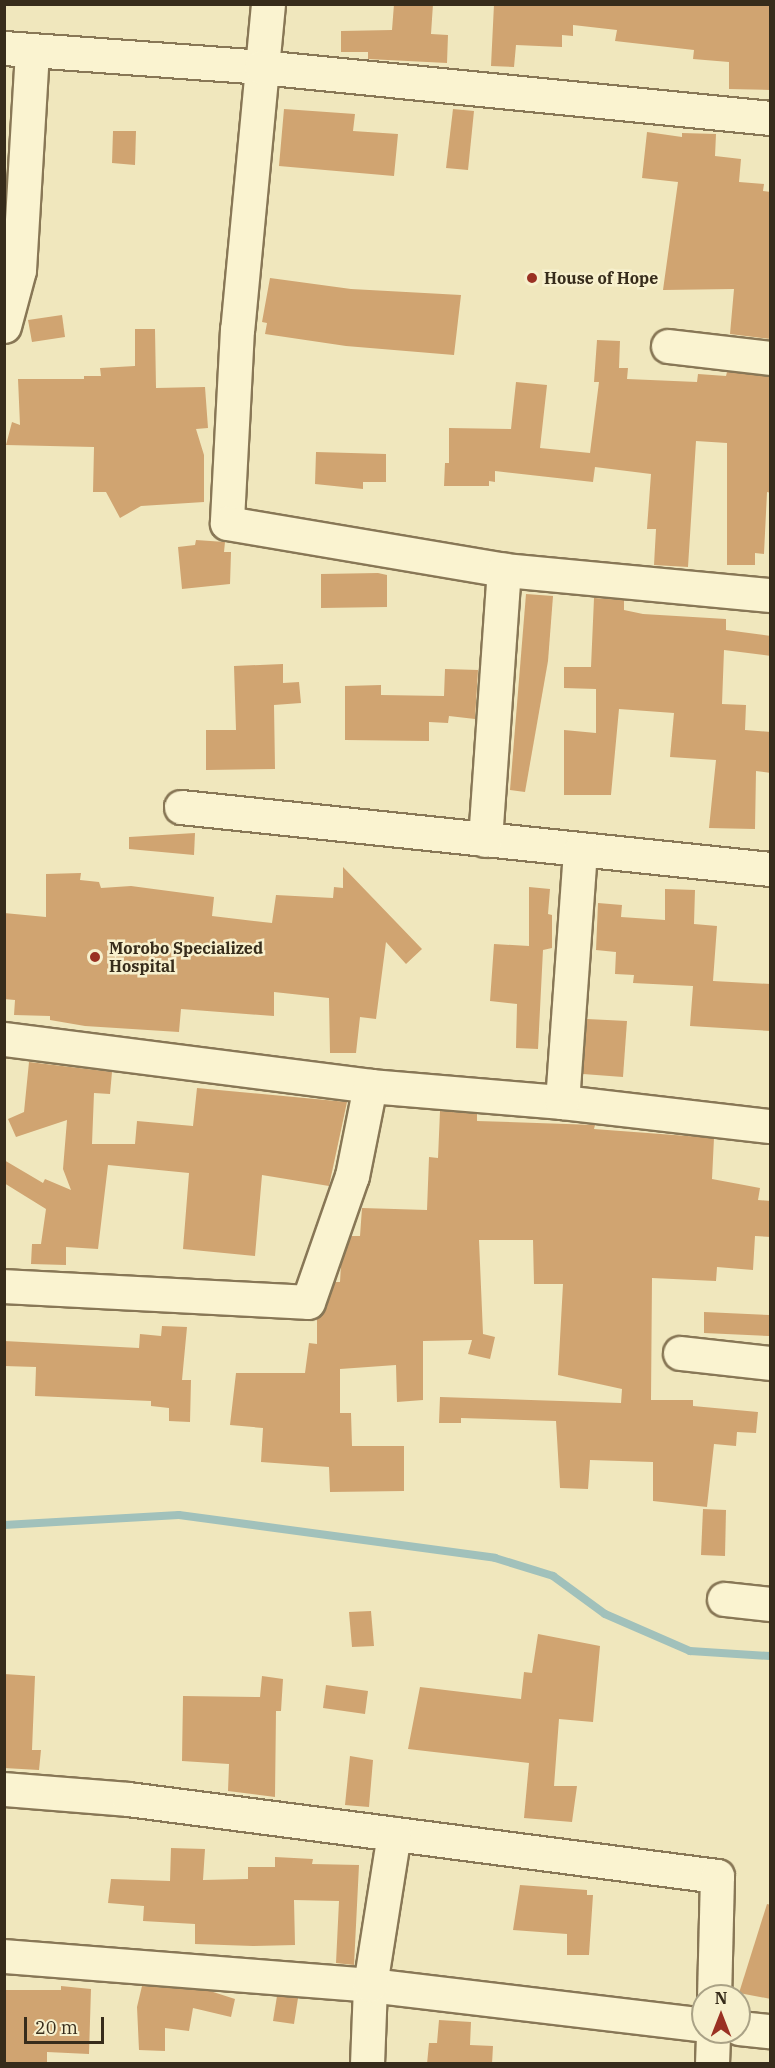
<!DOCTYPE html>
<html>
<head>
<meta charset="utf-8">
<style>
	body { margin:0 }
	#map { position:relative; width:775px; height:2068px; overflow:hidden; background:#f0e7bd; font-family:"IBM Plex Serif",serif }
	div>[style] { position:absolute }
	.stream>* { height:8px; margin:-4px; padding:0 4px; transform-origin:4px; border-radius:4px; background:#a1c1bb }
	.building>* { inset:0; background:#d0a471 }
	.roads { filter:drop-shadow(2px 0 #887756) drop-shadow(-2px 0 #887756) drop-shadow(0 2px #887756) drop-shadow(0 -2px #887756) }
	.minor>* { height:33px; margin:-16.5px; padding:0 16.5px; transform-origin:16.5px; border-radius:16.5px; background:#faf3d0 }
	.dots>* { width:16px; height:16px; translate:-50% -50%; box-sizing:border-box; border:3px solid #f7f0cd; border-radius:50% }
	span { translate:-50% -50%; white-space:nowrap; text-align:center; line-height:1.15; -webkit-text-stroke:5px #f7f0cd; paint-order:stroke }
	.poi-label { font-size:16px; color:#372c1b; font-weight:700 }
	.left { translate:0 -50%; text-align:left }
	.frame { position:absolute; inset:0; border:6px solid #372c1b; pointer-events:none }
	.north { position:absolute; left:691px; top:1984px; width:60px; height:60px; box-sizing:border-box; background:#f7f0cd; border:2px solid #aaa286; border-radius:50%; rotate:0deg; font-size:16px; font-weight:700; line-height:24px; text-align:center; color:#372c1b }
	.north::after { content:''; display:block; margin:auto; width:21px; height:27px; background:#9a3123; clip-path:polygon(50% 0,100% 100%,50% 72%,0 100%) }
	.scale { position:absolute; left:24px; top:2017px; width:80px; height:27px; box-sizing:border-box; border:3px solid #372c1b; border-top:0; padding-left:8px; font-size:18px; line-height:21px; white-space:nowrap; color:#372c1b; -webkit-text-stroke:4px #f7f0cd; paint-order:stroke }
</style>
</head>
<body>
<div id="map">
	<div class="stream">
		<i style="left:4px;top:1525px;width:175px;rotate:-3.3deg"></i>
		<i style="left:179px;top:1515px;width:319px;rotate:7.7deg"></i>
		<i style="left:495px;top:1558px;width:61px;rotate:17.2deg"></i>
		<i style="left:553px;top:1576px;width:64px;rotate:36.2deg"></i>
		<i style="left:605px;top:1614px;width:93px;rotate:23.5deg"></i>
		<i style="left:690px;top:1651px;width:80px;rotate:3.6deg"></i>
	</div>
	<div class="building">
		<i style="clip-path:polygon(394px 4px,433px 4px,431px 34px,448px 35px,447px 63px,368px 59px,368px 52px,341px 52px,341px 31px,392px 30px)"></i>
		<i style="clip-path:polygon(494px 4px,771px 4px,771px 90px,729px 89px,729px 62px,693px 59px,694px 50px,615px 41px,617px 30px,573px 25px,573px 36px,562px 35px,562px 47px,516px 45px,514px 67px,491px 66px)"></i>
		<i style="clip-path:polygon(284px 109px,355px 114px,353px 131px,398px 134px,394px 176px,279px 166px)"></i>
		<i style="clip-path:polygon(453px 109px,474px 111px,468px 170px,446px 168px)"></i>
		<i style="clip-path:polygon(113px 131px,136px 131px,135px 165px,112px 163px)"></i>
		<i style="clip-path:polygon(647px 132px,682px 137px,682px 133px,716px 134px,715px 156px,741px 159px,739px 182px,764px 184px,763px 191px,771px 192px,771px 339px,730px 334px,734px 289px,663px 290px,678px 182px,642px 178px)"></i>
		<i style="clip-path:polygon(270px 278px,351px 289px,461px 295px,454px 355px,346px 346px,265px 334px,267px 323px,262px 322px)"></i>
		<i style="clip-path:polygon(62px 315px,65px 337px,32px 342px,28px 320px)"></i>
		<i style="clip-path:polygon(135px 329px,155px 329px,156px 388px,205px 387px,208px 428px,196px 429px,204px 455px,204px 502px,141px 506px,120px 518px,106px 492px,93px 492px,94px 447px,6px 445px,12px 422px,20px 425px,18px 379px,84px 379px,84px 376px,101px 376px,100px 368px,135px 366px)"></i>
		<i style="clip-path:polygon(597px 340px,620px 341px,619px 368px,628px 368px,627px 379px,697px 382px,698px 374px,726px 376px,727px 372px,771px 376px,771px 493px,767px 492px,764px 554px,755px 553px,755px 565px,727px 565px,727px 443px,696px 441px,688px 567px,654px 565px,656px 529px,647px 529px,651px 474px,595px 467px,593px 482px,495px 471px,495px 482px,489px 481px,489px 486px,444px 486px,445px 463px,449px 463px,449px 428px,511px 429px,516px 382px,547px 385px,540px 448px,590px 453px,599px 382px,594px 382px)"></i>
		<i style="clip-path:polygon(316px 452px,386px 454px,386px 482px,363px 482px,363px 489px,315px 484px)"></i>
		<i style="clip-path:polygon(196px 540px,225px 542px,224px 552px,231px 552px,230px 584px,182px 589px,178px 547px,195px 545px)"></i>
		<i style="clip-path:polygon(378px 573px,387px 575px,387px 607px,321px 608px,321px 574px)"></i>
		<i style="clip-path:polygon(526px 594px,553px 596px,548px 661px,525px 792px,510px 790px)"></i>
		<i style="clip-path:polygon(594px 598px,624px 600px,624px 610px,643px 614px,726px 619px,726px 630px,771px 636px,771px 656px,724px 650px,722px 704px,746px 705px,745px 730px,771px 732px,771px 773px,756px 771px,755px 829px,709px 828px,716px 760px,670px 757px,674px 713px,619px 709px,611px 795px,564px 795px,564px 730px,596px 733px,596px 689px,564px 688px,564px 667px,591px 667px)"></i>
		<i style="clip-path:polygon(283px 664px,283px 683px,299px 682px,301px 703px,274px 705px,275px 769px,206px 770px,206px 730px,236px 730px,234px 666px)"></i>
		<i style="clip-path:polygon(445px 669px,478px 670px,475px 719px,449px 716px,448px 723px,429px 722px,429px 741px,345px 740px,345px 686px,381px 685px,381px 695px,444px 696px)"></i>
		<i style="clip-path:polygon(195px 833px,194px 855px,129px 849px,129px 837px)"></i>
		<i style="clip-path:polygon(343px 867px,422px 949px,406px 964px,386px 942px,376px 1019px,360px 1017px,356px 1053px,330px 1053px,329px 998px,274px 992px,274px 1016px,181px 1009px,179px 1032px,85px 1026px,50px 1020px,50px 1016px,14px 1015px,15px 1000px,4px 999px,4px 913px,46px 917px,46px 874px,81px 873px,80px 880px,99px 882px,101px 888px,131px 886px,214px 897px,212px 916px,272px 923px,276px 895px,333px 898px,334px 887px,343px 888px)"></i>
		<i style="clip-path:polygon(529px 887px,550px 889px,548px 914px,552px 915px,552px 948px,543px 950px,538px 1049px,516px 1048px,517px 1004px,490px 1001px,494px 944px,529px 946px)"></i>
		<i style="clip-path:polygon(665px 889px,695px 890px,694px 924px,717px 926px,713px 981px,771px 984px,771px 1031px,690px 1026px,693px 986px,633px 983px,634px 975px,615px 974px,616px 952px,596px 950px,598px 903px,622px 905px,621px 917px,665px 920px)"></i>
		<i style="clip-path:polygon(587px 1019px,627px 1021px,623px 1077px,583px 1074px)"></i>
		<i style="clip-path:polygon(29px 1062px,112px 1072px,110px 1094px,94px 1093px,92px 1144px,135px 1144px,137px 1121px,193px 1126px,197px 1088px,347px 1102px,329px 1186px,262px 1175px,255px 1256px,183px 1249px,189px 1173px,108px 1165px,98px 1249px,66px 1247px,66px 1265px,31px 1264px,32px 1244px,41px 1244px,46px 1209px,4px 1183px,4px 1160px,43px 1183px,45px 1179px,71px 1190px,63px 1169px,67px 1120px,16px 1137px,8px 1119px,24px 1112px)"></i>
		<i style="clip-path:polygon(440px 1111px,477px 1114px,477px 1121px,595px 1125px,594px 1129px,714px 1138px,712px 1179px,760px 1188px,758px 1200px,771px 1201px,771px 1237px,755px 1236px,753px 1270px,717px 1267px,716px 1281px,652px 1278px,651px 1400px,693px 1400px,693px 1406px,758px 1412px,756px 1433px,737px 1432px,736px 1446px,714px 1444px,707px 1507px,653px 1501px,653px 1462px,590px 1460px,588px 1489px,560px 1488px,556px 1421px,461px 1418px,461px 1423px,439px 1423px,440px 1397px,621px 1403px,622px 1389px,558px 1375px,563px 1284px,534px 1284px,533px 1240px,479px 1240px,483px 1334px,495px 1337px,490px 1359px,468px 1354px,472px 1340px,423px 1341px,423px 1400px,397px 1402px,396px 1365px,340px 1369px,340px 1413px,351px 1413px,352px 1446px,404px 1446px,404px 1491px,330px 1492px,329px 1467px,261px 1462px,263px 1428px,230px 1425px,236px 1373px,305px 1373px,309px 1343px,317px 1344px,317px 1318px,326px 1308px,335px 1282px,340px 1282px,341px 1264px,351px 1236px,360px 1236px,362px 1208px,427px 1210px,429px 1157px,438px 1158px)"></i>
		<i style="clip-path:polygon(704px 1312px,770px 1315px,769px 1336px,704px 1333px)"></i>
		<i style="clip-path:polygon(162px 1326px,187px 1327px,182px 1380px,191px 1380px,190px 1422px,169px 1421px,169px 1408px,151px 1406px,151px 1401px,35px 1396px,36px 1367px,4px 1366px,4px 1341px,139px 1348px,140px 1334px,161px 1336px)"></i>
		<i style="clip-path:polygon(703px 1509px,726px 1510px,725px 1556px,701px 1555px)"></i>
		<i style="clip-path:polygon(371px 1611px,374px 1646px,352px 1647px,349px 1612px)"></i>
		<i style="clip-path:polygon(538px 1634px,600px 1646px,593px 1722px,559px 1719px,554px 1786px,577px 1786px,572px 1822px,524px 1818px,529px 1763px,408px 1749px,420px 1687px,521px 1699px,524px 1672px,532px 1673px)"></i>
		<i style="clip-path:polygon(4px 1674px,35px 1676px,32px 1750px,41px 1750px,39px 1770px,4px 1768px)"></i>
		<i style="clip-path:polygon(262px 1676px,283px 1679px,281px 1711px,276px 1711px,275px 1797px,228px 1791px,229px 1764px,182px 1761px,183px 1696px,260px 1697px)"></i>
		<i style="clip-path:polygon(326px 1685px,368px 1691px,365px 1714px,323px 1708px)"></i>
		<i style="clip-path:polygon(350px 1756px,373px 1760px,369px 1807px,345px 1805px)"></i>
		<i style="clip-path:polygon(171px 1848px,205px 1849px,203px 1880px,248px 1879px,248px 1867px,275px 1867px,275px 1857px,313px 1859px,312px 1864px,359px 1865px,354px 1965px,336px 1963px,339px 1901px,294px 1900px,295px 1945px,253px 1946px,195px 1944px,195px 1924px,143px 1921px,144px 1906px,108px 1903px,111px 1879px,170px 1881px)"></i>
		<i style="clip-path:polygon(520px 1885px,587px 1890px,587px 1895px,593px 1895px,589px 1955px,567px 1955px,567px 1934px,513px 1930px)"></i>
		<i style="clip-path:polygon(767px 1904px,771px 1905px,771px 1999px,739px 1993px)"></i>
		<i style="clip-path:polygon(61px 1986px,91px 1989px,89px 2054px,47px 2052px,47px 2064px,4px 2064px,4px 1990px,61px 1990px)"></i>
		<i style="clip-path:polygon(142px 1986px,210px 1991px,235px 1999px,231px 2017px,193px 2008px,189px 2031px,165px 2028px,165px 2051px,139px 2050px,137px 2007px)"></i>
		<i style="clip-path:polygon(277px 1996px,298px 1998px,294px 2024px,273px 2021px)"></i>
		<i style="clip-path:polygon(439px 2020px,471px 2022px,470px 2045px,493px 2046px,492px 2064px,427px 2064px,429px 2043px,437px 2043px)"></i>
	</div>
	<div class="roads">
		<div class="minor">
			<i style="left:268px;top:4px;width:326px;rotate:95.4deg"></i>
			<i style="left:237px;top:329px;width:194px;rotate:93deg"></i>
			<i style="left:227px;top:523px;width:281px;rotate:9.6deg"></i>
			<i style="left:504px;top:570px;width:267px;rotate:5.4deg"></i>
			<i style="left:4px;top:48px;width:258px;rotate:4.2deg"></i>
			<i style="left:261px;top:67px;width:512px;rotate:5.72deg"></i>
			<i style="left:4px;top:326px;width:58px;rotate:-75deg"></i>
			<i style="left:19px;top:270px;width:219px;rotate:-86.6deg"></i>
			<i style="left:668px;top:346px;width:103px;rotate:6.7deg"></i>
			<i style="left:181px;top:807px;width:592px;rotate:6.01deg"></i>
			<i style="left:485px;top:840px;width:271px;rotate:-86deg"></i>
			<i style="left:4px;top:1039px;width:369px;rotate:7.3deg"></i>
			<i style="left:370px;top:1086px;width:193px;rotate:4.8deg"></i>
			<i style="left:562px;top:1102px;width:209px;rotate:6.6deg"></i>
			<i style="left:562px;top:1102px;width:252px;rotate:-85.9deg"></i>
			<i style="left:4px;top:1286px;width:304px;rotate:3deg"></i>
			<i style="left:308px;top:1302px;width:133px;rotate:-70.8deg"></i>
			<i style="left:352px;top:1176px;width:92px;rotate:-78.7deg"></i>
			<i style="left:680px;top:1353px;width:91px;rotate:6.3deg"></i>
			<i style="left:724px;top:1599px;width:46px;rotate:6.2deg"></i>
			<i style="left:4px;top:1789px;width:124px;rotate:4.6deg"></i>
			<i style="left:128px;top:1799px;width:594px;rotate:7.45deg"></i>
			<i style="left:717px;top:1876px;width:120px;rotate:91.4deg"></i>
			<i style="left:4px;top:1956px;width:367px;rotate:4.5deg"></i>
			<i style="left:370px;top:1985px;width:335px;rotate:6.8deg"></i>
			<i style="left:739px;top:2028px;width:31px;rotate:6deg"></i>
			<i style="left:367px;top:2064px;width:79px;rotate:-87.8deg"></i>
			<i style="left:370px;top:1985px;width:153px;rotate:-81deg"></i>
			<i style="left:712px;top:2064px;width:32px;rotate:-88deg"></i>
		</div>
	</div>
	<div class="dots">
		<i style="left:532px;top:278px;background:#9a3123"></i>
		<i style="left:95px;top:957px;background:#9a3123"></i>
	</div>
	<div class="poi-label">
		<span class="left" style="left:544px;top:278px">House of Hope</span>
		<span class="left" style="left:109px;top:957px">Morobo Specialized<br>Hospital</span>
	</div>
	<div class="frame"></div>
	<div class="north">N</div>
	<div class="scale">20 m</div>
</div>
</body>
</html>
